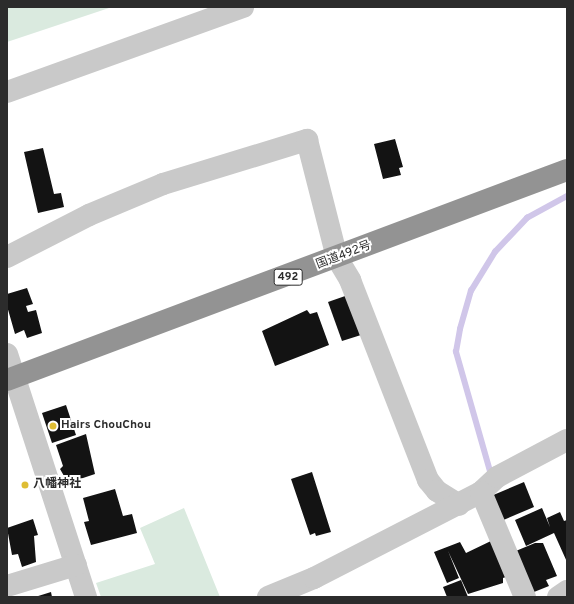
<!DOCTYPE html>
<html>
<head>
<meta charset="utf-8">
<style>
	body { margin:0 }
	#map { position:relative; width:574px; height:604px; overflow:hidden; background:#fff; font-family:Overpass,"Noto Sans JP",sans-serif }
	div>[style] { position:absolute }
	.green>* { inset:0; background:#daeadf }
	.stream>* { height:5.5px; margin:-2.75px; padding:0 2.75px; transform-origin:2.75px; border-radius:2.75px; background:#d0c6e9 }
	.building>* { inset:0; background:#131313 }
	.minor>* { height:22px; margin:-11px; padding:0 11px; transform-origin:11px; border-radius:11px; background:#c9c9c9 }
	.highway>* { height:22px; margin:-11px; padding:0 11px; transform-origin:11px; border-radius:11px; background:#939393 }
	.dots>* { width:11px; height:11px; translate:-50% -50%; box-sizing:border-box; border:2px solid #fff; border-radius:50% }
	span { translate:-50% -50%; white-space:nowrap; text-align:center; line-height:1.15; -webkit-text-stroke:4px #fff; paint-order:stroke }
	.shield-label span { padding:1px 3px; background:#fff; border:1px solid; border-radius:3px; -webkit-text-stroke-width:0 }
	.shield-label { font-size:11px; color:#2c2c2c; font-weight:700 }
	.street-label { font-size:12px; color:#2c2c2c }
	.poi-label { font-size:12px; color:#2c2c2c; font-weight:700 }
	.left { translate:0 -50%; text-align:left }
	.frame { position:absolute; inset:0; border:8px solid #2c2c2c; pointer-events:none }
</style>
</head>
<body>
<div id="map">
	<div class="green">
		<i style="clip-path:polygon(7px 7px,112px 7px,7px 42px)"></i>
		<i style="clip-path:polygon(184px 508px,220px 597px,101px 597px,96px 583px,155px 564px,140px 528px)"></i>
	</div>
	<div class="stream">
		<i style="left:491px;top:475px;width:128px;rotate:-105.9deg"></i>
		<i style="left:456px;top:352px;width:23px;rotate:-80deg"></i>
		<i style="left:460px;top:329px;width:40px;rotate:-74deg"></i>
		<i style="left:471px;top:291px;width:46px;rotate:-58.4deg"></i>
		<i style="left:495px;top:252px;width:47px;rotate:-46.7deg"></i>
		<i style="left:527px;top:218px;width:46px;rotate:-28.8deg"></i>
	</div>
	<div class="building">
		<i style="clip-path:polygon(395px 139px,403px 167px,399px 168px,401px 175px,383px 179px,374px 144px)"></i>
		<i style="clip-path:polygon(43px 148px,54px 194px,61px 193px,64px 207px,38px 213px,24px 152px)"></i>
		<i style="clip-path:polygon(27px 288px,33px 304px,26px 306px,28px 312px,36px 310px,42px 333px,27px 338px,24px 330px,15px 334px,7px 306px,7px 294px)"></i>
		<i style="clip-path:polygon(348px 295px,361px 335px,342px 341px,328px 302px)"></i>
		<i style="clip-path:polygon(307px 310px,310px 314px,317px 312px,329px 345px,275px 366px,262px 331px)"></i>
		<i style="clip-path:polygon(66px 405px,76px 435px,52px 443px,42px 413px)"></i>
		<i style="clip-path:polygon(86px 434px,95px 474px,68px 483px,60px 469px,63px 466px,56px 445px)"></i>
		<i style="clip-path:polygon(312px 472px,331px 532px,316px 536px,315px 533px,310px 535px,291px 479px)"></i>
		<i style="clip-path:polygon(524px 482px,534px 507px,501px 521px,491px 496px)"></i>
		<i style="clip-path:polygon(115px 489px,123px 516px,132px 514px,137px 533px,91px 545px,84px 522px,89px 521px,83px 498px)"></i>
		<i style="clip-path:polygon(542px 508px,550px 527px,547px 518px,560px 512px,564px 521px,567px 520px,567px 562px,554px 533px,526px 546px,515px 520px)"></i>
		<i style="clip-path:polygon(33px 519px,38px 535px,34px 536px,36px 562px,22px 567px,18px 554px,12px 555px,7px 528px)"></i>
		<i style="clip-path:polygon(493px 540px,511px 575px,503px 578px,503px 583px,468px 594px,448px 551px,459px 578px,447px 583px,434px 552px,460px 542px,466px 553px)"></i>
		<i style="clip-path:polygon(535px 543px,543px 543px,557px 576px,546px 580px,549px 586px,534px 592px,511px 553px)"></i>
		<i style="clip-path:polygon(461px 580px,468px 597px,447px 597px,443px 587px)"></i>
		<i style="clip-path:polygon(51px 592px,52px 597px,35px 597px)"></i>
	</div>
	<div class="minor">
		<i style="left:7px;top:92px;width:251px;rotate:-19.8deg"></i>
		<i style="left:7px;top:257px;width:92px;rotate:-27.1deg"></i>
		<i style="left:89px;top:215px;width:80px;rotate:-22.7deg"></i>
		<i style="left:163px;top:184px;width:151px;rotate:-17deg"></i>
		<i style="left:307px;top:140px;width:122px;rotate:75.7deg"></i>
		<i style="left:337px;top:258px;width:26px;rotate:59deg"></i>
		<i style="left:350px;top:280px;width:215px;rotate:68.7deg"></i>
		<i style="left:428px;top:480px;width:14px;rotate:51deg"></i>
		<i style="left:437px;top:491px;width:26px;rotate:32deg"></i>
		<i style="left:7px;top:354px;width:256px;rotate:72deg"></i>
		<i style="left:481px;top:492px;width:22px;rotate:-43deg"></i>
		<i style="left:497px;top:477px;width:79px;rotate:-27.9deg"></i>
		<i style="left:7px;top:586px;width:72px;rotate:-16.9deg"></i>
		<i style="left:268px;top:597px;width:50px;rotate:-22.4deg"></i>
		<i style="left:314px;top:578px;width:188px;rotate:-27.2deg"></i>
		<i style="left:481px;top:492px;width:114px;rotate:67.3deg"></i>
		<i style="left:558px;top:597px;width:11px;rotate:-34deg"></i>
	</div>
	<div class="highway">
		<i style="left:7px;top:380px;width:598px;rotate:-20.56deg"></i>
	</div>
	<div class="dots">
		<i style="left:53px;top:426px;background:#debd34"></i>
		<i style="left:25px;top:485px;background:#debd34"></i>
	</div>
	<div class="shield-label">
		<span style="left:288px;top:277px">492</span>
	</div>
	<div class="street-label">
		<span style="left:344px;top:256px;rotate:-21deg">国道492号</span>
	</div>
	<div class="poi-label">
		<span class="left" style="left:61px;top:426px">Hairs ChouChou</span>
		<span class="left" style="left:33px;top:485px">八幡神社</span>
	</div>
	<div class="frame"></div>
</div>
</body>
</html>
